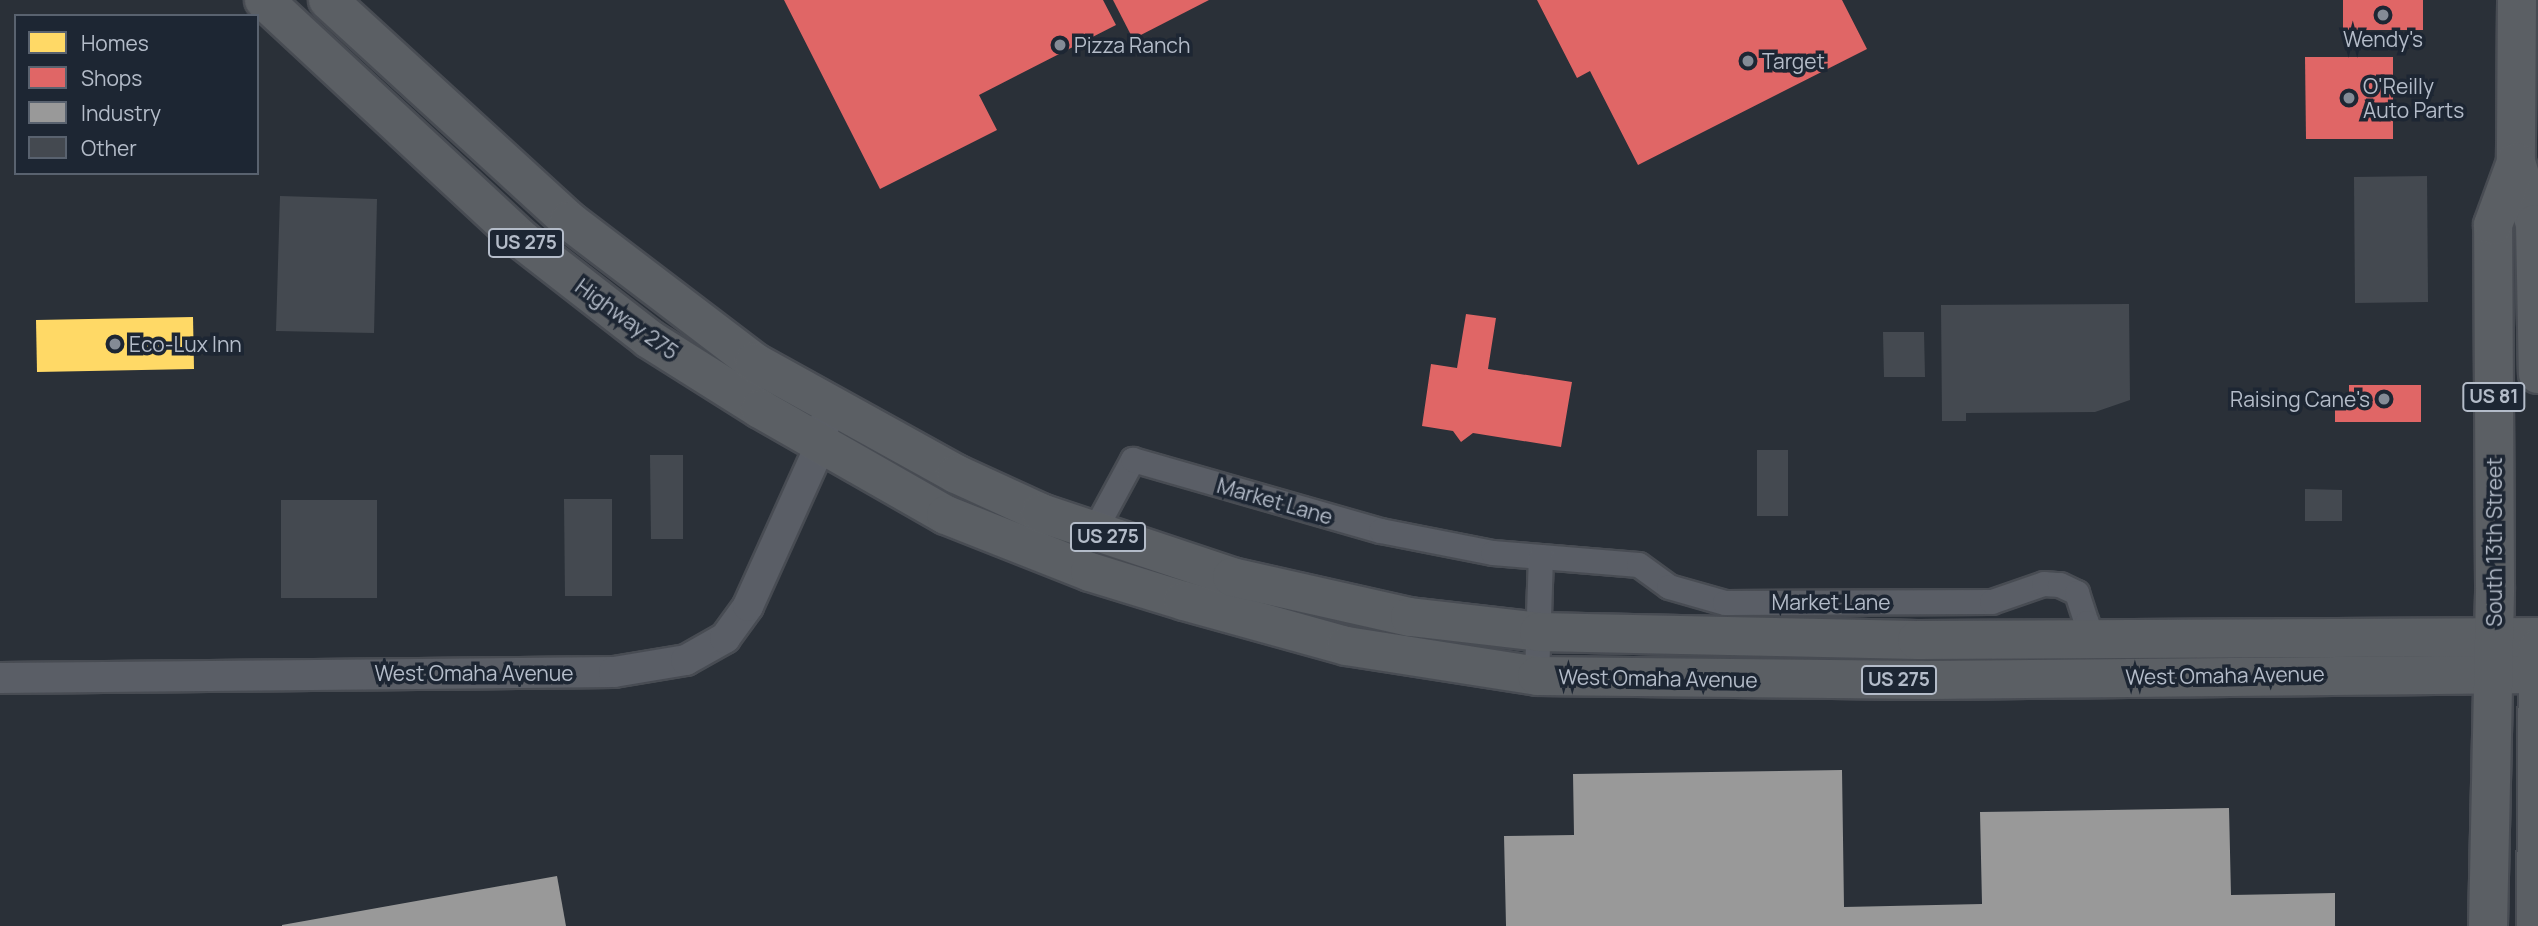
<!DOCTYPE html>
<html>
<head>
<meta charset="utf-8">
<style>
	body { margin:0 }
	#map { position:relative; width:2538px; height:926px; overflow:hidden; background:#2a3038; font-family:Manrope,sans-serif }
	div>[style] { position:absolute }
	.homes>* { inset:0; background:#ffd966 }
	.shops>* { inset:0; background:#e06666 }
	.industry>* { inset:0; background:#999 }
	.building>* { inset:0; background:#444950 }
	.roads { filter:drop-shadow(2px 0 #484c53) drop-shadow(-2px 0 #484c53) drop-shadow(0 2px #484c53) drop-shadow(0 -2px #484c53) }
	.minor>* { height:24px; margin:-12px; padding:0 12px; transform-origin:12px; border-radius:12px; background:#5a5e66 }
	.tertiary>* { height:30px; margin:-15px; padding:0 15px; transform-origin:15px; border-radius:15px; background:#5a5e66 }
	.trunk>* { height:38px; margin:-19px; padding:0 19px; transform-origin:19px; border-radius:19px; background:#5b5f64 }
	.dots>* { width:19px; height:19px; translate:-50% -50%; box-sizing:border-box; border:4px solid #1d2633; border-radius:50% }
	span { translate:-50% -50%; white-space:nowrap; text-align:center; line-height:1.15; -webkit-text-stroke:7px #1d2633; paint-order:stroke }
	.shield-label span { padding:2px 5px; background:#1d2633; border:2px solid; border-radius:5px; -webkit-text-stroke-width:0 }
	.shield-label { font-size:19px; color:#b4bcc9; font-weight:700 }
	.poi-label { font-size:21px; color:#b4bcc9 }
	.left { translate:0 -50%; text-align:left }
	.right { translate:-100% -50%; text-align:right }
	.street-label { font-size:21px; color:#b4bcc9 }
	.legend { position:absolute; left:14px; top:14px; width:245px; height:161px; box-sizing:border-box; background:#1d2633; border:2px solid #59626f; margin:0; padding:9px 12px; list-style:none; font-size:21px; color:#b4bcc9 }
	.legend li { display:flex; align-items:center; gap:14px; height:35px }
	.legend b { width:35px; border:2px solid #59626f }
</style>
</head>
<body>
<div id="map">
	<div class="homes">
		<i style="clip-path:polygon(193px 317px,194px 369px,37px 372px,36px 320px)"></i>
	</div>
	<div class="shops">
		<i style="clip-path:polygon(784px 0,1103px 0,1116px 25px,979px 95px,997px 130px,880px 189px)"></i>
		<i style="clip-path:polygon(1113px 0,1209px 0,1133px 39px)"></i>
		<i style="clip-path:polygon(1537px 0,1842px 0,1867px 49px,1638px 165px,1590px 71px,1577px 78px)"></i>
		<i style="clip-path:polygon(2343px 0,2423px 0,2423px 30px,2343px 30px)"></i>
		<i style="clip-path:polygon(2305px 57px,2393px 57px,2393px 139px,2306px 139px)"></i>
		<i style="clip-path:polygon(1466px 314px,1496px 318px,1488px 369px,1572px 382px,1561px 447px,1473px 433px,1461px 442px,1453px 431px,1422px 426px,1431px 364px,1457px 368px)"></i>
		<i style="clip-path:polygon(2349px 385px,2421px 385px,2421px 422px,2335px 422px,2335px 406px,2349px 406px)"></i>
	</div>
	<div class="industry">
		<i style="clip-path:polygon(1842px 770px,1844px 907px,1982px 904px,1980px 812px,2229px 808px,2231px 895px,2335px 893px,2335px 926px,1506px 926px,1504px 836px,1574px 835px,1573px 774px)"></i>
		<i style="clip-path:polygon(557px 876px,566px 926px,282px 926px,282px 925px)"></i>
	</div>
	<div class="building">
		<i style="clip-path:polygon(2427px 176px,2428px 302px,2355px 303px,2354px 177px)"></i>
		<i style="clip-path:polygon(280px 196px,377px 199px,374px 333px,276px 331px)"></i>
		<i style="clip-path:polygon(2129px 304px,2130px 400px,2095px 412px,1966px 413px,1966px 421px,1942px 421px,1941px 305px)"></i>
		<i style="clip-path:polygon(1883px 332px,1924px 332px,1925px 377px,1884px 377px)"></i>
		<i style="clip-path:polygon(1757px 450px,1788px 450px,1788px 516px,1757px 516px)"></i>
		<i style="clip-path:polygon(650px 455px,683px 455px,683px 539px,651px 539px)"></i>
		<i style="clip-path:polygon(2305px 489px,2342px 490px,2342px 521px,2305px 521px)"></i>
		<i style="clip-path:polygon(564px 499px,612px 499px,612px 596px,565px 596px)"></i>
		<i style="clip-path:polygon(281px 500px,377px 500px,377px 598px,281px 598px)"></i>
	</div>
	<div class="roads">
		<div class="minor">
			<i style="left:1094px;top:532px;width:82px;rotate:-61.6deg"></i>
			<i style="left:1133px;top:460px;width:258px;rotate:16deg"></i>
			<i style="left:1381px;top:531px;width:114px;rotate:11.1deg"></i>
			<i style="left:1493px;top:553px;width:146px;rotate:4.7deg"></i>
			<i style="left:1639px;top:565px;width:37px;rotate:36deg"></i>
			<i style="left:1669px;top:587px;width:58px;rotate:15.9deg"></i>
			<i style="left:1725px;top:603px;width:267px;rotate:-0.2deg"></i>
			<i style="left:1992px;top:602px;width:55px;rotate:-19.1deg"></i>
			<i style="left:2044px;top:584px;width:16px;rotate:4deg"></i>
			<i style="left:2060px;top:585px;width:19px;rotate:25deg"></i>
			<i style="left:2077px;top:593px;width:32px;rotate:72deg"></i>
			<i style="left:2087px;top:623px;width:17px;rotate:90deg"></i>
			<i style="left:1537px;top:676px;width:119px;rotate:-88.1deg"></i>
		</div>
		<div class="tertiary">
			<i style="left:0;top:678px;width:614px;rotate:-0.56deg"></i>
			<i style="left:614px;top:672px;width:73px;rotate:-9.5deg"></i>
			<i style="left:686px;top:660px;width:45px;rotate:-29.4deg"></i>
			<i style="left:725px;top:638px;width:39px;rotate:-54deg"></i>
			<i style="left:748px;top:606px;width:178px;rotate:-65.7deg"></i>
			<i style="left:821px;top:444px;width:20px;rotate:-81deg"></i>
		</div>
		<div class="trunk">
			<i style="left:264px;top:0;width:352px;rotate:42.9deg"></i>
			<i style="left:522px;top:240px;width:161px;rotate:37.9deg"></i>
			<i style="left:649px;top:339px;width:131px;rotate:32.2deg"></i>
			<i style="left:760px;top:409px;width:214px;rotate:29.7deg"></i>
			<i style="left:946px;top:515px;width:155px;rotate:21.6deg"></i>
			<i style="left:1090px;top:572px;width:98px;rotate:17.1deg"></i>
			<i style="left:1184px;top:601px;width:168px;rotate:15.5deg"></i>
			<i style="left:1346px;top:646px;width:193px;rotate:8.9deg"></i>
			<i style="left:1537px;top:676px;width:392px;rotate:0.6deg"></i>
			<i style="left:1929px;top:680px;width:609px;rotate:-0.56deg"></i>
			<i style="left:328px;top:0;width:327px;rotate:42.5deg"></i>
			<i style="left:569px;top:221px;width:233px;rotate:37.3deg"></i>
			<i style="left:754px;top:362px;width:231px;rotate:29deg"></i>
			<i style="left:956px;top:474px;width:94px;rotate:24.6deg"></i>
			<i style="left:1041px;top:513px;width:201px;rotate:18.5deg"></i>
			<i style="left:1232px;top:577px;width:182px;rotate:12.7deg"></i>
			<i style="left:1410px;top:617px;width:130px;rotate:6.6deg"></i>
			<i style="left:1539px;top:632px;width:378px;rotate:1.2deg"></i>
			<i style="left:1917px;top:640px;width:621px;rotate:-0.28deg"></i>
			<i style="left:2517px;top:0;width:162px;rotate:90.4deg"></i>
			<i style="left:2516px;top:162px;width:65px;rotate:73deg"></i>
			<i style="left:2535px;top:224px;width:150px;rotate:88.9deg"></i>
			<i style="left:2488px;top:926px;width:339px;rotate:-88.8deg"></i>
			<i style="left:2495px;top:587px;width:362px;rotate:-90.3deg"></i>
			<i style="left:2493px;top:225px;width:67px;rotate:-69.9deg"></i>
			<i style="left:2536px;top:926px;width:278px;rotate:-89.6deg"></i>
		</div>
	</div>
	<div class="dots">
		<i style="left:2383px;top:15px;background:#848b96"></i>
		<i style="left:1060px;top:45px;background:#848b96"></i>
		<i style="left:1748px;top:61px;background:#848b96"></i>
		<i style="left:2349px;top:98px;background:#848b96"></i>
		<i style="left:115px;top:344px;background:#848b96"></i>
		<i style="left:2384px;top:399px;background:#848b96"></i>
	</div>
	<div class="shield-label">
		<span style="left:526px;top:243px">US 275</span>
		<span style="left:2494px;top:397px">US 81</span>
		<span style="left:1108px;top:537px">US 275</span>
		<span style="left:1899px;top:680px">US 275</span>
	</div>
	<div class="poi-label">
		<span style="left:2383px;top:39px">Wendy's</span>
		<span class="left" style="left:1074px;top:45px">Pizza Ranch</span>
		<span class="left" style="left:1762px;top:61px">Target</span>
		<span class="left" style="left:2363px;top:98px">O'Reilly<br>Auto Parts</span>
		<span class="left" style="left:129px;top:344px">Eco-Lux Inn</span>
		<span class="right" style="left:2370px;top:399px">Raising Cane's</span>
	</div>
	<div class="street-label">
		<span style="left:627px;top:319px;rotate:36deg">Highway 275</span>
		<span style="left:1275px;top:501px;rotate:16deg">Market Lane</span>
		<span style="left:2494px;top:542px;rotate:-90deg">South 13th Street</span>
		<span style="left:1831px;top:602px">Market Lane</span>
		<span style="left:474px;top:673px">West Omaha Avenue</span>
		<span style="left:2225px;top:675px;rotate:-1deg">West Omaha Avenue</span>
		<span style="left:1658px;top:678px;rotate:1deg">West Omaha Avenue</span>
	</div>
	<ul class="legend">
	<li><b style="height:19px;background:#ffd966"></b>Homes</li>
	<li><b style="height:19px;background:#e06666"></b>Shops</li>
	<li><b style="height:19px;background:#999"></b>Industry</li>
	<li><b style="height:19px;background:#444950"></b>Other</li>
	</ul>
</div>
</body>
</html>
